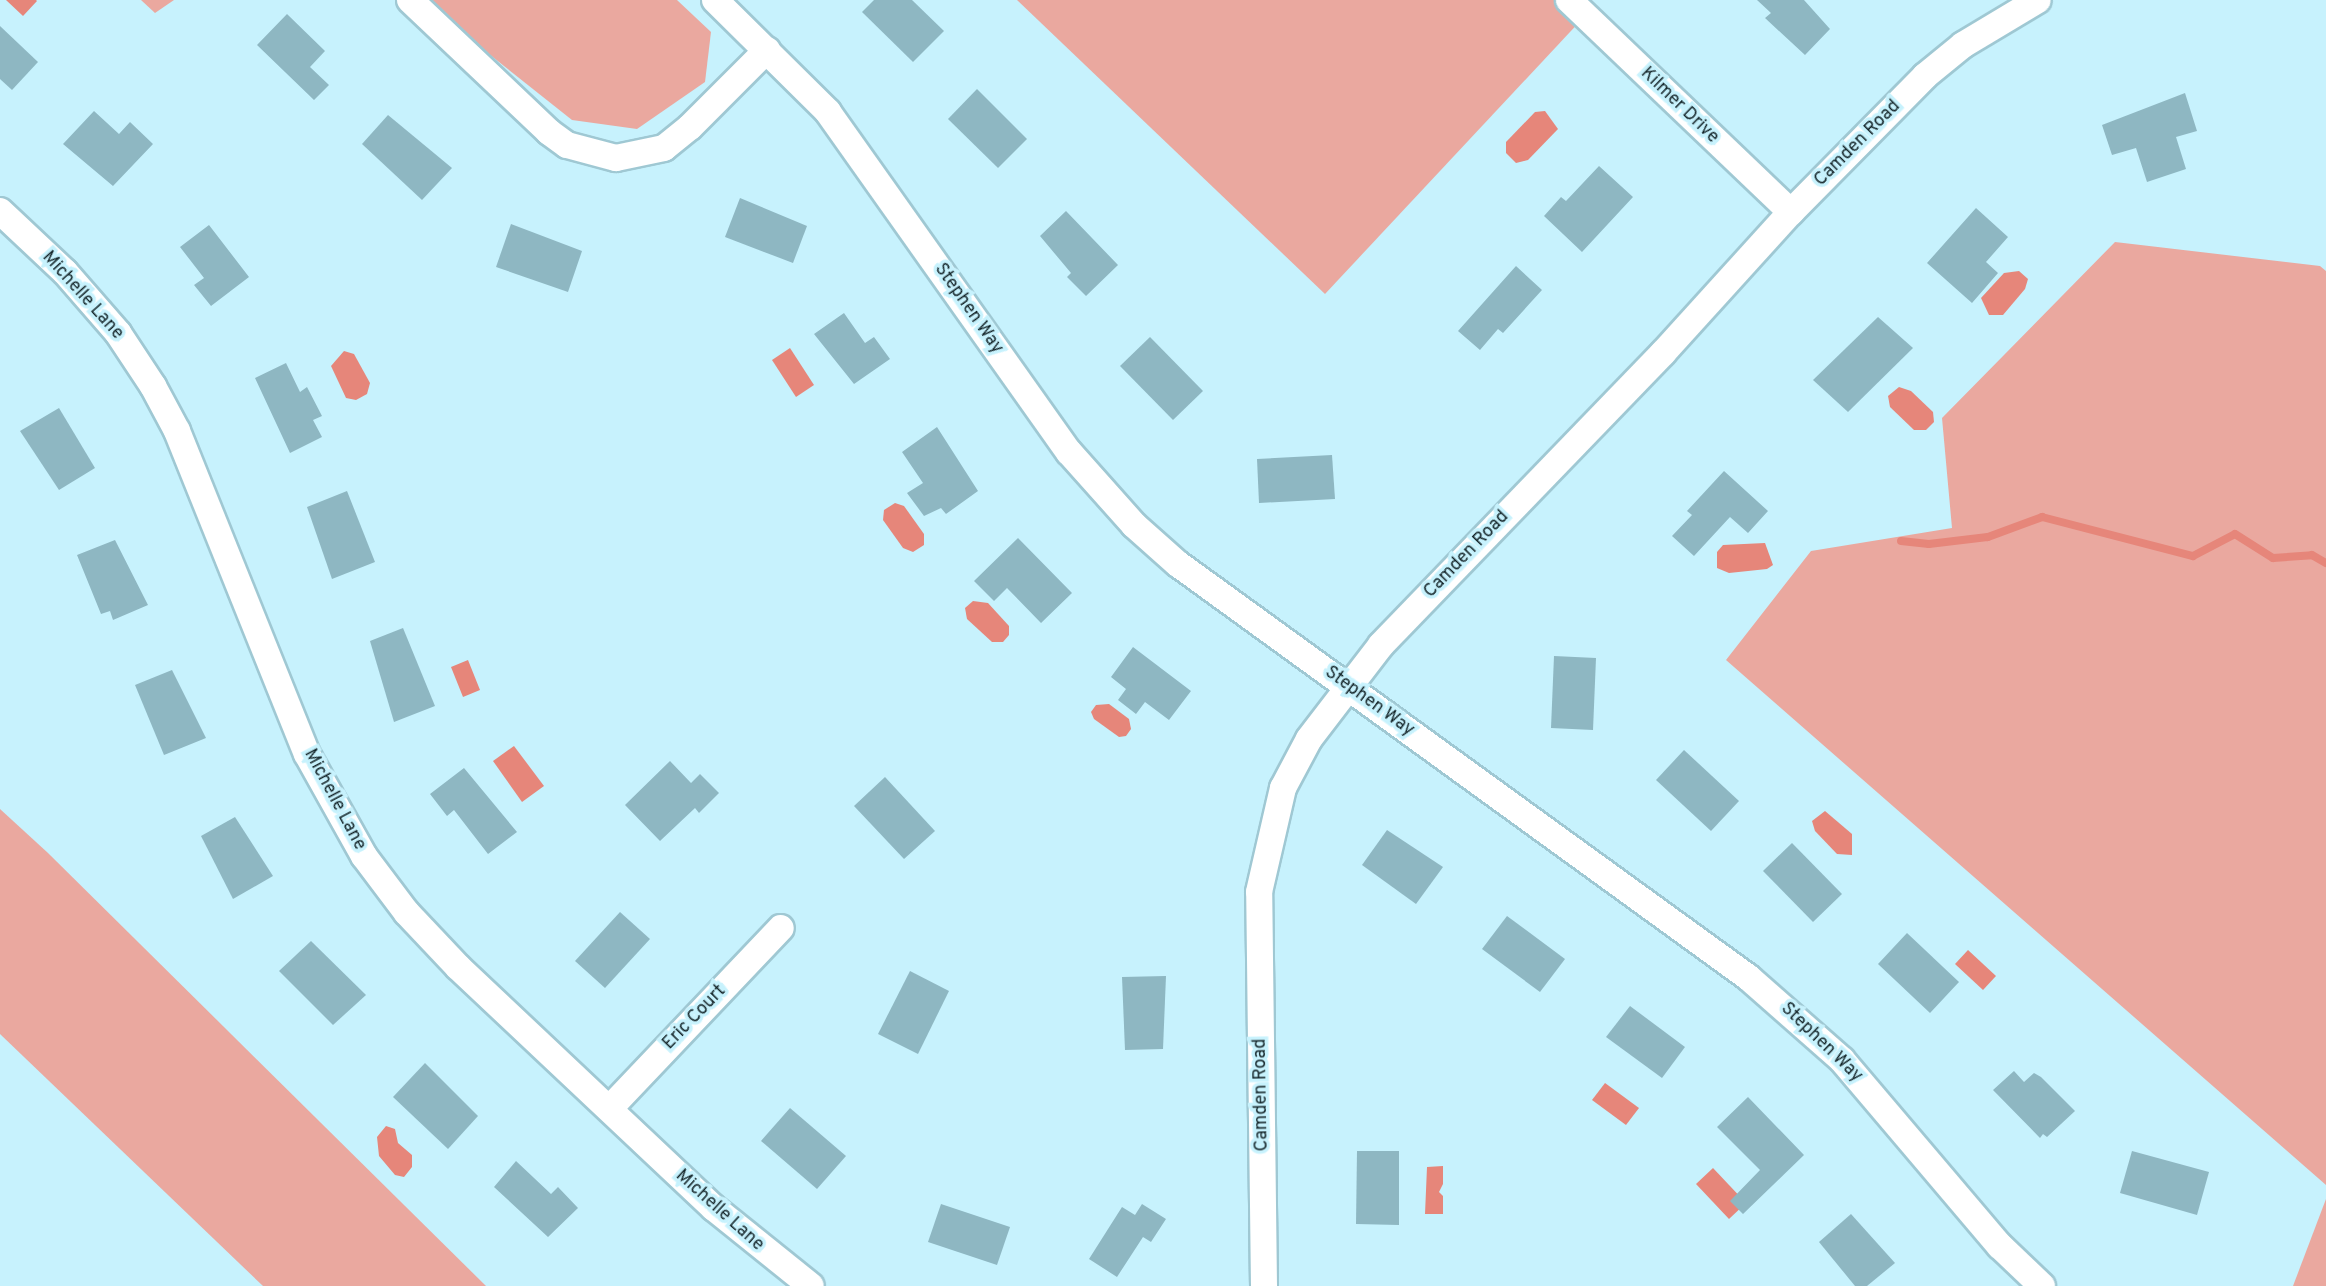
<!DOCTYPE html>
<html>
<head>
<meta charset="utf-8">
<style>
	body { margin:0 }
	#map { position:relative; width:2326px; height:1286px; overflow:hidden; background:#c7f2fd; font-family:Overpass,sans-serif }
	div>[style] { position:absolute }
	.green>* { inset:0; background:#eaa89f }
	.water>* { inset:0; background:#e6867a }
	.stream>* { height:8px; margin:-4px; padding:0 4px; transform-origin:4px; border-radius:4px; background:#e6867a }
	.building>* { inset:0; background:#8eb7c2 }
	.roads { filter:drop-shadow(2px 0 #9fc8d3) drop-shadow(-2px 0 #9fc8d3) drop-shadow(0 2px #9fc8d3) drop-shadow(0 -2px #9fc8d3) }
	.minor>* { height:26px; margin:-13px; padding:0 13px; transform-origin:13px; border-radius:13px; background:#fff }
	span { translate:-50% -50%; white-space:nowrap; text-align:center; line-height:1.15; -webkit-text-stroke:7px #c7f2fd; paint-order:stroke }
	.street-label { font-size:18px; color:#132327 }
</style>
</head>
<body>
<div id="map">
	<div class="green">
		<i style="clip-path:polygon(141px 0,174px 0,155px 13px)"></i>
		<i style="clip-path:polygon(421px 0,677px 0,711px 32px,705px 82px,637px 129px,572px 120px)"></i>
		<i style="clip-path:polygon(1017px 0,1566px 0,1584px 17px,1325px 294px)"></i>
		<i style="clip-path:polygon(2115px 242px,2320px 266px,2326px 271px,2326px 1185px,1726px 660px,1811px 551px,1952px 528px,1942px 418px)"></i>
		<i style="clip-path:polygon(0 809px,48px 853px,486px 1286px,263px 1286px,0 1034px)"></i>
		<i style="clip-path:polygon(2326px 1199px,2326px 1286px,2293px 1286px)"></i>
	</div>
	<div class="water">
		<i style="clip-path:polygon(6px 0,36px 0,37px 1px,23px 16px)"></i>
		<i style="clip-path:polygon(1545px 111px,1558px 129px,1528px 160px,1516px 163px,1506px 153px,1506px 142px,1535px 112px)"></i>
		<i style="clip-path:polygon(2019px 271px,2028px 279px,2025px 289px,2003px 315px,1989px 315px,1981px 298px,2004px 273px)"></i>
		<i style="clip-path:polygon(790px 348px,814px 385px,796px 397px,772px 360px)"></i>
		<i style="clip-path:polygon(344px 351px,354px 354px,370px 383px,367px 394px,356px 400px,346px 398px,331px 366px)"></i>
		<i style="clip-path:polygon(1899px 387px,1911px 391px,1933px 412px,1934px 422px,1926px 430px,1914px 430px,1890px 407px,1888px 396px)"></i>
		<i style="clip-path:polygon(895px 503px,904px 506px,924px 534px,924px 545px,913px 552px,903px 548px,883px 520px,884px 510px)"></i>
		<i style="clip-path:polygon(1765px 543px,1773px 565px,1767px 569px,1729px 573px,1717px 568px,1717px 552px,1723px 545px)"></i>
		<i style="clip-path:polygon(973px 601px,988px 603px,1009px 626px,1009px 635px,1003px 642px,992px 642px,967px 619px,965px 608px)"></i>
		<i style="clip-path:polygon(468px 660px,480px 690px,463px 697px,451px 667px)"></i>
		<i style="clip-path:polygon(1109px 704px,1129px 719px,1131px 729px,1126px 736px,1119px 737px,1094px 719px,1091px 712px,1096px 705px)"></i>
		<i style="clip-path:polygon(514px 746px,544px 786px,522px 802px,493px 761px)"></i>
		<i style="clip-path:polygon(1825px 811px,1852px 834px,1852px 855px,1837px 854px,1815px 831px,1812px 821px)"></i>
		<i style="clip-path:polygon(1968px 950px,1996px 976px,1983px 990px,1955px 964px)"></i>
		<i style="clip-path:polygon(1605px 1083px,1639px 1108px,1626px 1125px,1592px 1100px)"></i>
		<i style="clip-path:polygon(386px 1126px,395px 1129px,398px 1143px,412px 1155px,412px 1167px,404px 1177px,395px 1175px,379px 1156px,377px 1137px)"></i>
		<i style="clip-path:polygon(1443px 1166px,1443px 1184px,1439px 1192px,1443px 1196px,1443px 1214px,1425px 1214px,1427px 1167px)"></i>
		<i style="clip-path:polygon(1713px 1168px,1746px 1203px,1729px 1219px,1696px 1184px)"></i>
	</div>
	<div class="stream">
		<i style="left:1901px;top:541px;width:28px;rotate:6deg"></i>
		<i style="left:1929px;top:544px;width:59px;rotate:-6.8deg"></i>
		<i style="left:1988px;top:537px;width:58px;rotate:-20.3deg"></i>
		<i style="left:2042px;top:517px;width:156px;rotate:14.5deg"></i>
		<i style="left:2193px;top:556px;width:47px;rotate:-27.6deg"></i>
		<i style="left:2235px;top:534px;width:45px;rotate:32.3deg"></i>
		<i style="left:2273px;top:558px;width:39px;rotate:-4deg"></i>
		<i style="left:2312px;top:555px;width:16px;rotate:30deg"></i>
	</div>
	<div class="building">
		<i style="clip-path:polygon(874px 0,912px 0,944px 31px,913px 62px,862px 12px)"></i>
		<i style="clip-path:polygon(1757px 0,1804px 0,1830px 29px,1805px 55px,1765px 18px,1771px 13px)"></i>
		<i style="clip-path:polygon(287px 14px,325px 51px,310px 67px,329px 85px,314px 100px,257px 45px)"></i>
		<i style="clip-path:polygon(0 26px,38px 62px,12px 90px,0 79px)"></i>
		<i style="clip-path:polygon(977px 89px,1027px 139px,998px 168px,948px 119px)"></i>
		<i style="clip-path:polygon(2185px 93px,2197px 131px,2176px 137px,2186px 169px,2147px 182px,2136px 148px,2112px 155px,2102px 125px)"></i>
		<i style="clip-path:polygon(94px 111px,119px 134px,130px 122px,153px 144px,113px 186px,63px 144px)"></i>
		<i style="clip-path:polygon(388px 115px,452px 168px,422px 200px,362px 144px)"></i>
		<i style="clip-path:polygon(1599px 166px,1633px 197px,1582px 252px,1544px 216px,1561px 197px,1566px 201px)"></i>
		<i style="clip-path:polygon(740px 198px,807px 226px,793px 263px,725px 237px)"></i>
		<i style="clip-path:polygon(1976px 208px,2008px 237px,1986px 262px,1998px 273px,1972px 303px,1927px 263px)"></i>
		<i style="clip-path:polygon(1066px 211px,1118px 265px,1086px 296px,1067px 277px,1071px 273px,1040px 236px)"></i>
		<i style="clip-path:polygon(511px 224px,582px 251px,568px 292px,496px 267px)"></i>
		<i style="clip-path:polygon(209px 225px,249px 277px,211px 306px,194px 285px,204px 278px,180px 247px)"></i>
		<i style="clip-path:polygon(1516px 266px,1542px 290px,1503px 333px,1498px 329px,1480px 350px,1458px 331px)"></i>
		<i style="clip-path:polygon(844px 313px,865px 343px,874px 337px,890px 359px,854px 384px,814px 334px)"></i>
		<i style="clip-path:polygon(1878px 317px,1913px 348px,1848px 412px,1813px 380px)"></i>
		<i style="clip-path:polygon(1150px 337px,1203px 391px,1173px 420px,1120px 366px)"></i>
		<i style="clip-path:polygon(286px 363px,300px 392px,307px 387px,322px 416px,313px 420px,322px 437px,290px 453px,255px 378px)"></i>
		<i style="clip-path:polygon(59px 408px,95px 468px,59px 490px,20px 431px)"></i>
		<i style="clip-path:polygon(937px 427px,978px 491px,946px 514px,941px 508px,924px 516px,907px 493px,923px 483px,902px 452px)"></i>
		<i style="clip-path:polygon(1332px 455px,1335px 499px,1259px 503px,1257px 459px)"></i>
		<i style="clip-path:polygon(1724px 471px,1768px 511px,1748px 533px,1730px 517px,1694px 556px,1672px 536px,1692px 515px,1687px 511px)"></i>
		<i style="clip-path:polygon(347px 491px,375px 562px,332px 579px,307px 507px)"></i>
		<i style="clip-path:polygon(1018px 538px,1072px 593px,1041px 623px,1007px 588px,994px 601px,974px 581px)"></i>
		<i style="clip-path:polygon(115px 540px,148px 605px,113px 620px,110px 611px,101px 614px,77px 555px)"></i>
		<i style="clip-path:polygon(403px 628px,435px 706px,394px 722px,370px 641px)"></i>
		<i style="clip-path:polygon(1133px 647px,1191px 691px,1169px 720px,1145px 702px,1136px 714px,1118px 700px,1126px 689px,1111px 677px)"></i>
		<i style="clip-path:polygon(1554px 656px,1596px 658px,1593px 730px,1551px 728px)"></i>
		<i style="clip-path:polygon(172px 670px,206px 738px,164px 755px,135px 685px)"></i>
		<i style="clip-path:polygon(1684px 750px,1739px 801px,1711px 831px,1656px 780px)"></i>
		<i style="clip-path:polygon(670px 761px,691px 783px,700px 774px,719px 793px,699px 813px,695px 808px,660px 841px,625px 805px)"></i>
		<i style="clip-path:polygon(464px 768px,517px 832px,488px 854px,454px 810px,447px 816px,430px 794px)"></i>
		<i style="clip-path:polygon(885px 777px,935px 831px,904px 859px,854px 806px)"></i>
		<i style="clip-path:polygon(235px 817px,273px 876px,233px 899px,201px 836px)"></i>
		<i style="clip-path:polygon(1387px 830px,1443px 867px,1416px 904px,1362px 865px)"></i>
		<i style="clip-path:polygon(1792px 843px,1842px 894px,1813px 922px,1763px 871px)"></i>
		<i style="clip-path:polygon(620px 912px,650px 939px,605px 988px,575px 961px)"></i>
		<i style="clip-path:polygon(1507px 916px,1565px 959px,1540px 992px,1482px 949px)"></i>
		<i style="clip-path:polygon(1907px 933px,1959px 982px,1930px 1013px,1878px 964px)"></i>
		<i style="clip-path:polygon(311px 941px,366px 995px,333px 1025px,279px 971px)"></i>
		<i style="clip-path:polygon(910px 971px,949px 991px,918px 1054px,878px 1034px)"></i>
		<i style="clip-path:polygon(1166px 976px,1163px 1049px,1125px 1050px,1122px 977px)"></i>
		<i style="clip-path:polygon(1630px 1006px,1685px 1047px,1662px 1078px,1606px 1037px)"></i>
		<i style="clip-path:polygon(425px 1063px,478px 1116px,448px 1149px,393px 1097px)"></i>
		<i style="clip-path:polygon(2014px 1071px,2024px 1082px,2034px 1073px,2041px 1077px,2075px 1111px,2047px 1137px,2043px 1134px,2040px 1138px,1993px 1090px)"></i>
		<i style="clip-path:polygon(1748px 1097px,1804px 1155px,1743px 1214px,1730px 1201px,1760px 1170px,1717px 1127px)"></i>
		<i style="clip-path:polygon(790px 1108px,846px 1156px,817px 1189px,761px 1141px)"></i>
		<i style="clip-path:polygon(1357px 1151px,1399px 1151px,1399px 1225px,1356px 1224px)"></i>
		<i style="clip-path:polygon(2132px 1151px,2209px 1172px,2197px 1215px,2120px 1193px)"></i>
		<i style="clip-path:polygon(516px 1161px,551px 1194px,558px 1187px,578px 1208px,548px 1237px,494px 1187px)"></i>
		<i style="clip-path:polygon(941px 1204px,1010px 1227px,997px 1265px,928px 1242px)"></i>
		<i style="clip-path:polygon(1142px 1204px,1166px 1219px,1151px 1242px,1143px 1237px,1117px 1277px,1089px 1259px,1122px 1207px,1135px 1215px)"></i>
		<i style="clip-path:polygon(1851px 1214px,1895px 1263px,1867px 1286px,1855px 1286px,1819px 1242px)"></i>
	</div>
	<div class="roads">
		<div class="minor">
			<i style="left:410px;top:0;width:192px;rotate:43.5deg"></i>
			<i style="left:549px;top:132px;width:22px;rotate:36deg"></i>
			<i style="left:567px;top:145px;width:51px;rotate:14.9deg"></i>
			<i style="left:616px;top:158px;width:49px;rotate:-11.8deg"></i>
			<i style="left:664px;top:148px;width:33px;rotate:-39deg"></i>
			<i style="left:690px;top:127px;width:109px;rotate:-45deg"></i>
			<i style="left:715px;top:0;width:159px;rotate:44.7deg"></i>
			<i style="left:828px;top:112px;width:417px;rotate:54.7deg"></i>
			<i style="left:1069px;top:452px;width:98px;rotate:48.3deg"></i>
			<i style="left:1134px;top:525px;width:59px;rotate:41.6deg"></i>
			<i style="left:1178px;top:564px;width:705px;rotate:35.94deg"></i>
			<i style="left:1749px;top:978px;width:124px;rotate:41.4deg"></i>
			<i style="left:1842px;top:1060px;width:244px;rotate:49.7deg"></i>
			<i style="left:2000px;top:1246px;width:58px;rotate:43.6deg"></i>
			<i style="left:1569px;top:0;width:307px;rotate:43.7deg"></i>
			<i style="left:0;top:211px;width:89px;rotate:43.2deg"></i>
			<i style="left:65px;top:272px;width:81px;rotate:49deg"></i>
			<i style="left:118px;top:333px;width:64px;rotate:56.6deg"></i>
			<i style="left:153px;top:386px;width:51px;rotate:61.9deg"></i>
			<i style="left:177px;top:431px;width:348px;rotate:68.1deg"></i>
			<i style="left:307px;top:754px;width:117px;rotate:60.8deg"></i>
			<i style="left:364px;top:856px;width:71px;rotate:53deg"></i>
			<i style="left:407px;top:913px;width:74px;rotate:46.6deg"></i>
			<i style="left:458px;top:967px;width:352px;rotate:43.3deg"></i>
			<i style="left:714px;top:1208px;width:124px;rotate:38.8deg"></i>
			<i style="left:610px;top:1108px;width:248px;rotate:-46.5deg"></i>
			<i style="left:1264px;top:1286px;width:394px;rotate:-90.7deg"></i>
			<i style="left:1259px;top:892px;width:107px;rotate:-77deg"></i>
			<i style="left:1283px;top:788px;width:55px;rotate:-62deg"></i>
			<i style="left:1309px;top:739px;width:118px;rotate:-52.5deg"></i>
			<i style="left:1381px;top:645px;width:406px;rotate:-46deg"></i>
			<i style="left:1663px;top:353px;width:190px;rotate:-47.8deg"></i>
			<i style="left:1791px;top:212px;width:191px;rotate:-45.4deg"></i>
			<i style="left:1925px;top:76px;width:49px;rotate:-39.2deg"></i>
			<i style="left:1963px;top:45px;width:87px;rotate:-31deg"></i>
		</div>
	</div>
	<div class="street-label">
		<span style="left:1679px;top:106px;rotate:44deg">Kilmer Drive</span>
		<span style="left:1858px;top:144px;rotate:-45deg">Camden Road</span>
		<span style="left:82px;top:296px;rotate:48deg">Michelle Lane</span>
		<span style="left:968px;top:309px;rotate:55deg">Stephen Way</span>
		<span style="left:1467px;top:555px;rotate:-46deg">Camden Road</span>
		<span style="left:1369px;top:702px;rotate:36deg">Stephen Way</span>
		<span style="left:334px;top:800px;rotate:62deg">Michelle Lane</span>
		<span style="left:695px;top:1018px;rotate:-46deg">Eric Court</span>
		<span style="left:1821px;top:1043px;rotate:44deg">Stephen Way</span>
		<span style="left:1262px;top:1095px;rotate:-91deg">Camden Road</span>
		<span style="left:719px;top:1211px;rotate:42deg">Michelle Lane</span>
	</div>
</div>
</body>
</html>
